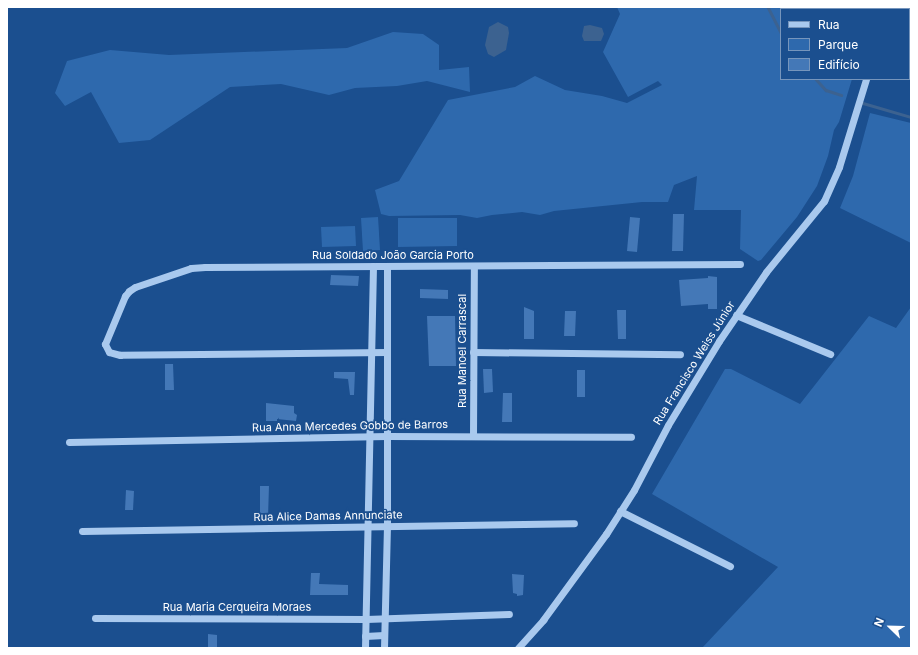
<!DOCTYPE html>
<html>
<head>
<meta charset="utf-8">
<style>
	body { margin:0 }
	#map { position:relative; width:918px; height:655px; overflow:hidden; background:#1b4f8f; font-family:Inter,sans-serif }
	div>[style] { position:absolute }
	.green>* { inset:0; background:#2e69ad }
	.water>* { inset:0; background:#3c6290 }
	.stream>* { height:2.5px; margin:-1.25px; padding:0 1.25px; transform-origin:1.25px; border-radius:1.25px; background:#3c6290 }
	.building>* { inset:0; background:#4478b7 }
	.minor>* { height:7px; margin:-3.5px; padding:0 3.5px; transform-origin:3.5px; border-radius:3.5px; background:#a9c9ee }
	span { translate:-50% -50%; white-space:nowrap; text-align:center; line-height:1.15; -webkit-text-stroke:3.5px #1b4f8f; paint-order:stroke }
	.street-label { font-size:11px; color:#fff }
	.frame { position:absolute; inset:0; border:8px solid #fff; pointer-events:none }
	.legend { position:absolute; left:780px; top:8px; width:130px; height:72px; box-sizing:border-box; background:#1b4f8f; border:1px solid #7695bc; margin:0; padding:5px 7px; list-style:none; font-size:12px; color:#fff }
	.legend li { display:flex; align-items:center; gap:8px; height:20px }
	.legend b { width:20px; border:1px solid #7695bc }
	.north { position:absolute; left:870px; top:607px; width:40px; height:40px; -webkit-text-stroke:3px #1b4f8f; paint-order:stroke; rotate:293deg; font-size:11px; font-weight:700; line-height:16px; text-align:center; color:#fff }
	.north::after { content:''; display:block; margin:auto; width:14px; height:18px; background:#fff; clip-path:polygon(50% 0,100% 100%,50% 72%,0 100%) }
</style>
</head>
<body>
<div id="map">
	<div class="green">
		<i style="clip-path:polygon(617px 7px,859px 7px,859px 9px,781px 9px,781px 79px,852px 79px,839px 122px,834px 130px,828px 156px,817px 186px,797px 217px,761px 260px,758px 261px,740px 249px,741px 210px,694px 210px,697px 176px,674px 185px,668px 202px,642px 202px,554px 211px,540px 215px,522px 212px,492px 215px,477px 218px,460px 215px,389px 216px,381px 214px,375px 190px,399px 181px,448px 100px,515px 87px,535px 76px,565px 90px,602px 96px,627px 103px,662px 85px,658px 81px,628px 97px,603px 52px,620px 14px)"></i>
		<i style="clip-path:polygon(393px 32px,423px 34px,439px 45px,439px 70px,469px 67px,470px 92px,427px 81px,397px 86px,355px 88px,329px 95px,281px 84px,230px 87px,150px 140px,119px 143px,91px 92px,65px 106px,55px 93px,67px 61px,110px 50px,169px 55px,347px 48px)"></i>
		<i style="clip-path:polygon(870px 113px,911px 123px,911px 243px,840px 208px,853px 176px)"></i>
		<i style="clip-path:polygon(378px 217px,380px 250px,363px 251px,361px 218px)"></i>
		<i style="clip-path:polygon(398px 218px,457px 218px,457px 246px,398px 247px)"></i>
		<i style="clip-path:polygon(355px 226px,356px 246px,322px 247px,321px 227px)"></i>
		<i style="clip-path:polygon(911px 307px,911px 648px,702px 648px,778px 567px,652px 494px,725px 369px,731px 369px,800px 404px,869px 316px,896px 328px)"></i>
	</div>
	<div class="water">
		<i style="clip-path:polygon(498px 22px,508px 27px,509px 33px,506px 50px,494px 57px,488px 54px,485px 45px,489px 27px)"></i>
		<i style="clip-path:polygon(590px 25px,602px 28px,604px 34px,601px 41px,584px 41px,582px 36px,584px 26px)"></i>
	</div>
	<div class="stream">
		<i style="left:768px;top:7px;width:29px;rotate:63deg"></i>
		<i style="left:816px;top:79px;width:15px;rotate:48deg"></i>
		<i style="left:826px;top:90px;width:16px;rotate:18deg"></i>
		<i style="left:863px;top:103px;width:50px;rotate:16.3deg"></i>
	</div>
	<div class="building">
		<i style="clip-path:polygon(673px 214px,684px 214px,683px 251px,672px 251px)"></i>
		<i style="clip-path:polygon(630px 217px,640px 218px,637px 252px,627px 251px)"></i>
		<i style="clip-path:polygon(331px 275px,359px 276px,358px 286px,330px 285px)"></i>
		<i style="clip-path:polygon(708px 276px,717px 277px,717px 309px,708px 309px,708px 304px,681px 306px,679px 280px,708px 278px)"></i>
		<i style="clip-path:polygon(420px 289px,448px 290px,448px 299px,420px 298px)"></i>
		<i style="clip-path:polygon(524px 307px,534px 311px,534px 339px,524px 339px)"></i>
		<i style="clip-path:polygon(617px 310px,626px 310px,626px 339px,618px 339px)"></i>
		<i style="clip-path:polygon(565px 311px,576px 311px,575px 336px,564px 336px)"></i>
		<i style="clip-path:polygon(427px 316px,455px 316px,456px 366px,429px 366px)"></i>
		<i style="clip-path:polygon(165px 364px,173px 364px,174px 390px,165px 390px)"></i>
		<i style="clip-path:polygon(483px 369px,492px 369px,493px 392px,484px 393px)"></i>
		<i style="clip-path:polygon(577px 370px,585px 370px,585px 397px,577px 397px)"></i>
		<i style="clip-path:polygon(334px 372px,355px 372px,354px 395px,350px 395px,348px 379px,334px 378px)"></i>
		<i style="clip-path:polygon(503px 393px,512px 393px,512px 422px,502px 422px)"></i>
		<i style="clip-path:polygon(266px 403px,294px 406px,294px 413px,297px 415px,296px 421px,277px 419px,277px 421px,266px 421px)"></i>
		<i style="clip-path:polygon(260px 486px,269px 486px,268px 517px,260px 517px)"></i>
		<i style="clip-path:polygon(126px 490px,134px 491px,133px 510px,125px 510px)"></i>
		<i style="clip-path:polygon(311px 573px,320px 573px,319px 584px,348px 585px,348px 595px,310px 595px)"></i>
		<i style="clip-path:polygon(512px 574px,524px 575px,523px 595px,517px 596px,517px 594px,513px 593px)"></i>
		<i style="clip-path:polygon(208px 634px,217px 635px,217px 648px,208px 648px)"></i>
	</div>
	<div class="minor">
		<i style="left:889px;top:9px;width:2px;rotate:-63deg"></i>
		<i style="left:736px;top:315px;width:102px;rotate:22.5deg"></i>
		<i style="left:387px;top:352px;width:267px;rotate:179.4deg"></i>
		<i style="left:120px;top:355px;width:11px;rotate:-165deg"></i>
		<i style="left:109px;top:352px;width:9px;rotate:-117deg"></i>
		<i style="left:105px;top:344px;width:52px;rotate:-67.4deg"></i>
		<i style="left:125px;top:296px;width:6px;rotate:-51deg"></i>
		<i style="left:129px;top:291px;width:7px;rotate:-34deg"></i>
		<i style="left:135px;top:287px;width:59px;rotate:-18.7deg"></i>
		<i style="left:191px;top:268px;width:14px;rotate:-4deg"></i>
		<i style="left:205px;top:267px;width:535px;rotate:-0.32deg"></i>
		<i style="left:473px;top:352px;width:207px;rotate:0.6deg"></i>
		<i style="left:473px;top:436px;width:170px;rotate:-89.7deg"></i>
		<i style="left:69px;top:442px;width:318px;rotate:-1.1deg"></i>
		<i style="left:387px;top:436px;width:244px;rotate:0.2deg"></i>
		<i style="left:620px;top:511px;width:123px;rotate:26.6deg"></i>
		<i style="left:82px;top:531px;width:492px;rotate:-0.9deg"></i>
		<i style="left:95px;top:618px;width:271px;rotate:0.2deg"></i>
		<i style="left:366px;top:619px;width:143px;rotate:-2deg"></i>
		<i style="left:365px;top:636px;width:19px;rotate:-3deg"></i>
		<i style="left:365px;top:648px;width:382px;rotate:-88.8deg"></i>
		<i style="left:384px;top:648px;width:122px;rotate:-88.6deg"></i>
		<i style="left:387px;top:526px;width:260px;rotate:-90deg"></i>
		<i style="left:518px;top:648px;width:38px;rotate:-48deg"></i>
		<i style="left:543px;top:620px;width:107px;rotate:-53.8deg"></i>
		<i style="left:606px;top:534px;width:52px;rotate:-57.5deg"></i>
		<i style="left:634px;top:490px;width:73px;rotate:-62.4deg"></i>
		<i style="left:668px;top:425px;width:98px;rotate:-58.7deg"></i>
		<i style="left:719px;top:341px;width:83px;rotate:-55.7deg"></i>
		<i style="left:766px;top:272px;width:92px;rotate:-50.8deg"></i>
		<i style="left:824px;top:201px;width:37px;rotate:-66deg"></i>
		<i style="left:839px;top:167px;width:92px;rotate:-72.9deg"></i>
	</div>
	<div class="street-label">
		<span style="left:393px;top:255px">Rua Soldado João Garcia Porto</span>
		<span style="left:462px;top:351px;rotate:-90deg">Rua Manoel Carrascal</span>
		<span style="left:694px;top:363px;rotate:-58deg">Rua Francisco Weiss Júnior</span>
		<span style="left:350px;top:426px;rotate:-1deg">Rua Anna Mercedes Gobbo de Barros</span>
		<span style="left:328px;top:516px;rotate:-1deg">Rua Alice Damas Annunciate</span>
		<span style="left:237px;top:607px">Rua Maria Cerqueira Moraes</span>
	</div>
	<div class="frame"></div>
	<ul class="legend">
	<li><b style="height:5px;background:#a9c9ee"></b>Rua</li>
	<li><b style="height:11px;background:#2e69ad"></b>Parque</li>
	<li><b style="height:11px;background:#4478b7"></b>Edifício</li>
	</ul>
	<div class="north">N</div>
</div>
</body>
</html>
